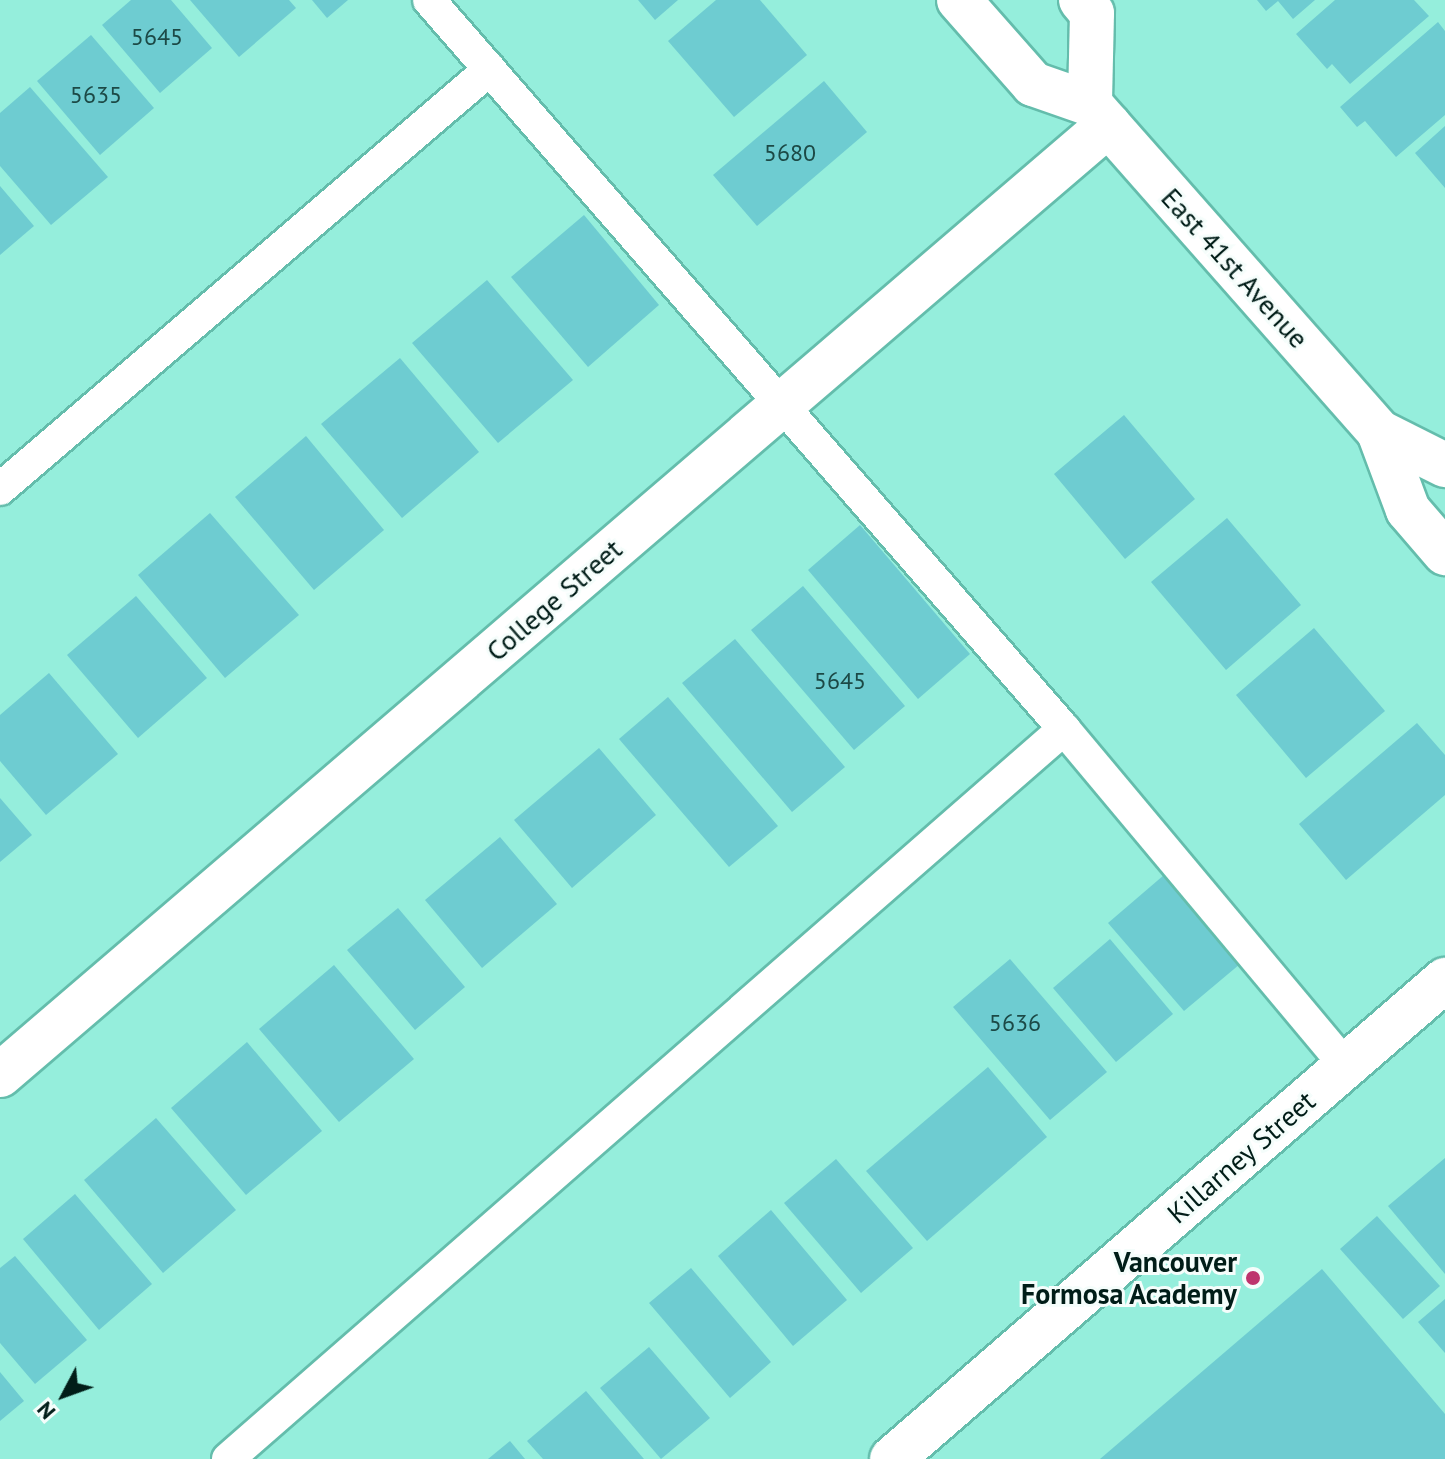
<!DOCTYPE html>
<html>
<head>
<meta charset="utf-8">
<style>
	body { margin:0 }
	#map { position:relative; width:1445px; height:1459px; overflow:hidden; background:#95eedc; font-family:"PT Sans",sans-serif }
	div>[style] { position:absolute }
	.building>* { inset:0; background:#6eccd1 }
	.roads { filter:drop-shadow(2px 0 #64bdac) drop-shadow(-2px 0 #64bdac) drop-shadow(0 2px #64bdac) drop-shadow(0 -2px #64bdac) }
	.service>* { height:32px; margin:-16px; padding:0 16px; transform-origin:16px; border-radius:16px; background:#fff }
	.minor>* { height:44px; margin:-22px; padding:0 22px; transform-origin:22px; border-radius:22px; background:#fff }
	.secondary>* { height:44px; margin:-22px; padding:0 22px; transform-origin:22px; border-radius:22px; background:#fff }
	.dots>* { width:22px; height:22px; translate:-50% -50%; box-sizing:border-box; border:4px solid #f5fdfb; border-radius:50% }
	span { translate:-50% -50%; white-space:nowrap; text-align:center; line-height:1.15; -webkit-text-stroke:6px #f5fdfb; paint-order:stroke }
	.number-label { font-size:24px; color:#1c4946 }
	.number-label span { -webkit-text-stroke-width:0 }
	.street-label { font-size:28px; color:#011d18 }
	.poi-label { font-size:28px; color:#011d18; font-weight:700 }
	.right { translate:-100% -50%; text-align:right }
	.north { position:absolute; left:24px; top:1355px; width:80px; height:80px; -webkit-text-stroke:6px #f5fdfb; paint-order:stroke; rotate:229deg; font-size:22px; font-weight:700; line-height:32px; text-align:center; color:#011d18 }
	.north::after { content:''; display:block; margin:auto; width:28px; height:36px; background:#011d18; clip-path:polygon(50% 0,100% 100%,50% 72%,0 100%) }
</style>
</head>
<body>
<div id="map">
	<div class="building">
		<i style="clip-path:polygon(131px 0,171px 0,212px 48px,160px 93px,102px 25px)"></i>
		<i style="clip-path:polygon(190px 0,289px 0,296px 8px,239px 57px)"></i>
		<i style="clip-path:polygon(312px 0,348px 0,327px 18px)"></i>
		<i style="clip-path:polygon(638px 0,678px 0,655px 20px)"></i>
		<i style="clip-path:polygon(716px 0,760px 0,807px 55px,734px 117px,668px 41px)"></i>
		<i style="clip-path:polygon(1257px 0,1315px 0,1293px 19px,1278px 1px,1266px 11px)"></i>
		<i style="clip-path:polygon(1335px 0,1414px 0,1429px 16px,1350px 84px,1332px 64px,1327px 69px,1296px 34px)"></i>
		<i style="clip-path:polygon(1438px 22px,1445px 31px,1445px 115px,1396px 157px,1365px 121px,1357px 127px,1340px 107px)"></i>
		<i style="clip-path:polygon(91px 35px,154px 108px,100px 155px,37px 81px)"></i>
		<i style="clip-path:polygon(824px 81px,867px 132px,757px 226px,713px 175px)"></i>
		<i style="clip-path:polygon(30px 87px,108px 177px,51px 225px,0 166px,0 113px)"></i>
		<i style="clip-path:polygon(1445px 126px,1445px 188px,1415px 153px)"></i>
		<i style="clip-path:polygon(0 186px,34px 226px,0 255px)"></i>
		<i style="clip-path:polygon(584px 215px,659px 305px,588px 367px,511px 277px)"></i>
		<i style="clip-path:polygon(487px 280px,573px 380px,498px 443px,412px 343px)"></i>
		<i style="clip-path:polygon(400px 358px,479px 452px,402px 518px,321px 424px)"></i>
		<i style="clip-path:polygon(1124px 415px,1195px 499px,1125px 559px,1054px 474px)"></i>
		<i style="clip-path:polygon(306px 436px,384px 530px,314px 590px,235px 497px)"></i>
		<i style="clip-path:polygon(210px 513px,299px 615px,225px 678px,138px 575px)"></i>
		<i style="clip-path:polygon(1227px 518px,1301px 605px,1226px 670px,1151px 582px)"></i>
		<i style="clip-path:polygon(860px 525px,970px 654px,918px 699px,808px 570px)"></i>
		<i style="clip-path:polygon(803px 586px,905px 706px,854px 750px,751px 630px)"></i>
		<i style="clip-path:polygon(136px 596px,207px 678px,138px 738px,67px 655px)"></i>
		<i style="clip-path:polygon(1314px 628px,1385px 711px,1306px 778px,1236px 695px)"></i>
		<i style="clip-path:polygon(735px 639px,845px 767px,792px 812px,682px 683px)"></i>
		<i style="clip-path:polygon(49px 673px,118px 754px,46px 815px,0 761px,0 715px)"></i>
		<i style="clip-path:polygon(668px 697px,778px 826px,729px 867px,619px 739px)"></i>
		<i style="clip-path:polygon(1417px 723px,1445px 755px,1445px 795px,1346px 880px,1299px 824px)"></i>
		<i style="clip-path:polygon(599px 748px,656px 815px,572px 888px,514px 820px)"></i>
		<i style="clip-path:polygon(0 798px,32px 835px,0 862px)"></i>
		<i style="clip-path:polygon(500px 837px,557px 904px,482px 968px,425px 900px)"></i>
		<i style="clip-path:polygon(1164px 875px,1240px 964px,1184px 1011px,1108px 923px)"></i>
		<i style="clip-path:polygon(398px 908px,465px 987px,415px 1030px,347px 950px)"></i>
		<i style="clip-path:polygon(1110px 939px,1173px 1014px,1116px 1062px,1053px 988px)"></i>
		<i style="clip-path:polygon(1010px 959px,1107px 1072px,1050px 1120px,953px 1007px)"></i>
		<i style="clip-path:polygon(334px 965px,414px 1059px,339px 1122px,259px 1029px)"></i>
		<i style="clip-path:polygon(247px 1042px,322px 1131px,246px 1195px,171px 1108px)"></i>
		<i style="clip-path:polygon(988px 1067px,1047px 1137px,927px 1241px,866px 1171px)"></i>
		<i style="clip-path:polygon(156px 1118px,236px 1210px,163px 1273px,84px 1180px)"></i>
		<i style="clip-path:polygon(1445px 1158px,1445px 1274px,1388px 1206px)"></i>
		<i style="clip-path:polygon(836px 1159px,913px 1248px,861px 1293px,784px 1203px)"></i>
		<i style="clip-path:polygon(75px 1194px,152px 1284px,99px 1330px,23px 1239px)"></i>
		<i style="clip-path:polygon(771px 1210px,847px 1300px,793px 1346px,718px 1256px)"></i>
		<i style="clip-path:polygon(1377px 1216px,1440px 1286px,1403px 1319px,1340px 1249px)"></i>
		<i style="clip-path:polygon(15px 1256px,87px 1340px,35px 1384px,0 1343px,0 1268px)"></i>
		<i style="clip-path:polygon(691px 1268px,771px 1362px,730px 1398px,649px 1303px)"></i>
		<i style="clip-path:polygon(1322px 1269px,1445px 1414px,1445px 1459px,1100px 1459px)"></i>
		<i style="clip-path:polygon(1445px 1299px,1445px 1353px,1418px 1322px)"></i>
		<i style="clip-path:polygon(649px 1347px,710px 1418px,661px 1459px,600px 1388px)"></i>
		<i style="clip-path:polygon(0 1372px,24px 1401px,0 1421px)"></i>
		<i style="clip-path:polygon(586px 1391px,644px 1459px,543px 1459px,527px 1441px)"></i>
		<i style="clip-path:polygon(510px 1441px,525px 1459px,488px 1459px)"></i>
	</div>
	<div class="roads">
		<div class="service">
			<i style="left:429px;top:0;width:967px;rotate:48.94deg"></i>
			<i style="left:1064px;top:729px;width:439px;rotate:50.1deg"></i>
			<i style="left:0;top:489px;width:645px;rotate:-40.6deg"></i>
			<i style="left:228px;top:1459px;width:1110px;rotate:-41.13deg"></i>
		</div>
		<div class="minor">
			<i style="left:0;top:1075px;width:1460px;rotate:-40.61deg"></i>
			<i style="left:892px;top:1459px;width:732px;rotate:-40.9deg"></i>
		</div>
		<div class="secondary">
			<i style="left:959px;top:0;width:112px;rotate:48.6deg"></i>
			<i style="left:1033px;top:84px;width:60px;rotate:19.3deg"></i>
			<i style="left:1090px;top:104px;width:437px;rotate:48.6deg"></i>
			<i style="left:1379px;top:432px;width:74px;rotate:26.6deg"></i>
			<i style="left:1081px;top:0;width:17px;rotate:50deg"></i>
			<i style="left:1092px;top:13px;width:91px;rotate:91.3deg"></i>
			<i style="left:1379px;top:432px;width:83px;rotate:69.6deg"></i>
			<i style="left:1408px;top:510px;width:57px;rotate:49.3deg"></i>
		</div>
	</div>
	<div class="dots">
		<i style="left:1253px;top:1278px;background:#be346d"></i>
	</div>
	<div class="number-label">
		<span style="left:157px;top:37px">5645</span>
		<span style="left:96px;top:95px">5635</span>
		<span style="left:790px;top:153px">5680</span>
		<span style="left:840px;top:681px">5645</span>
		<span style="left:1015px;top:1023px">5636</span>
	</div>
	<div class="street-label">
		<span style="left:1235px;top:268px;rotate:48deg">East 41st Avenue</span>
		<span style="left:554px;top:600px;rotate:-41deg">College Street</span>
		<span style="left:1241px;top:1157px;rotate:-41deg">Killarney Street</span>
	</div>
	<div class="poi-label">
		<span class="right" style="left:1237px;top:1278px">Vancouver<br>Formosa Academy</span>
	</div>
	<div class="north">N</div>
</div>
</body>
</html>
